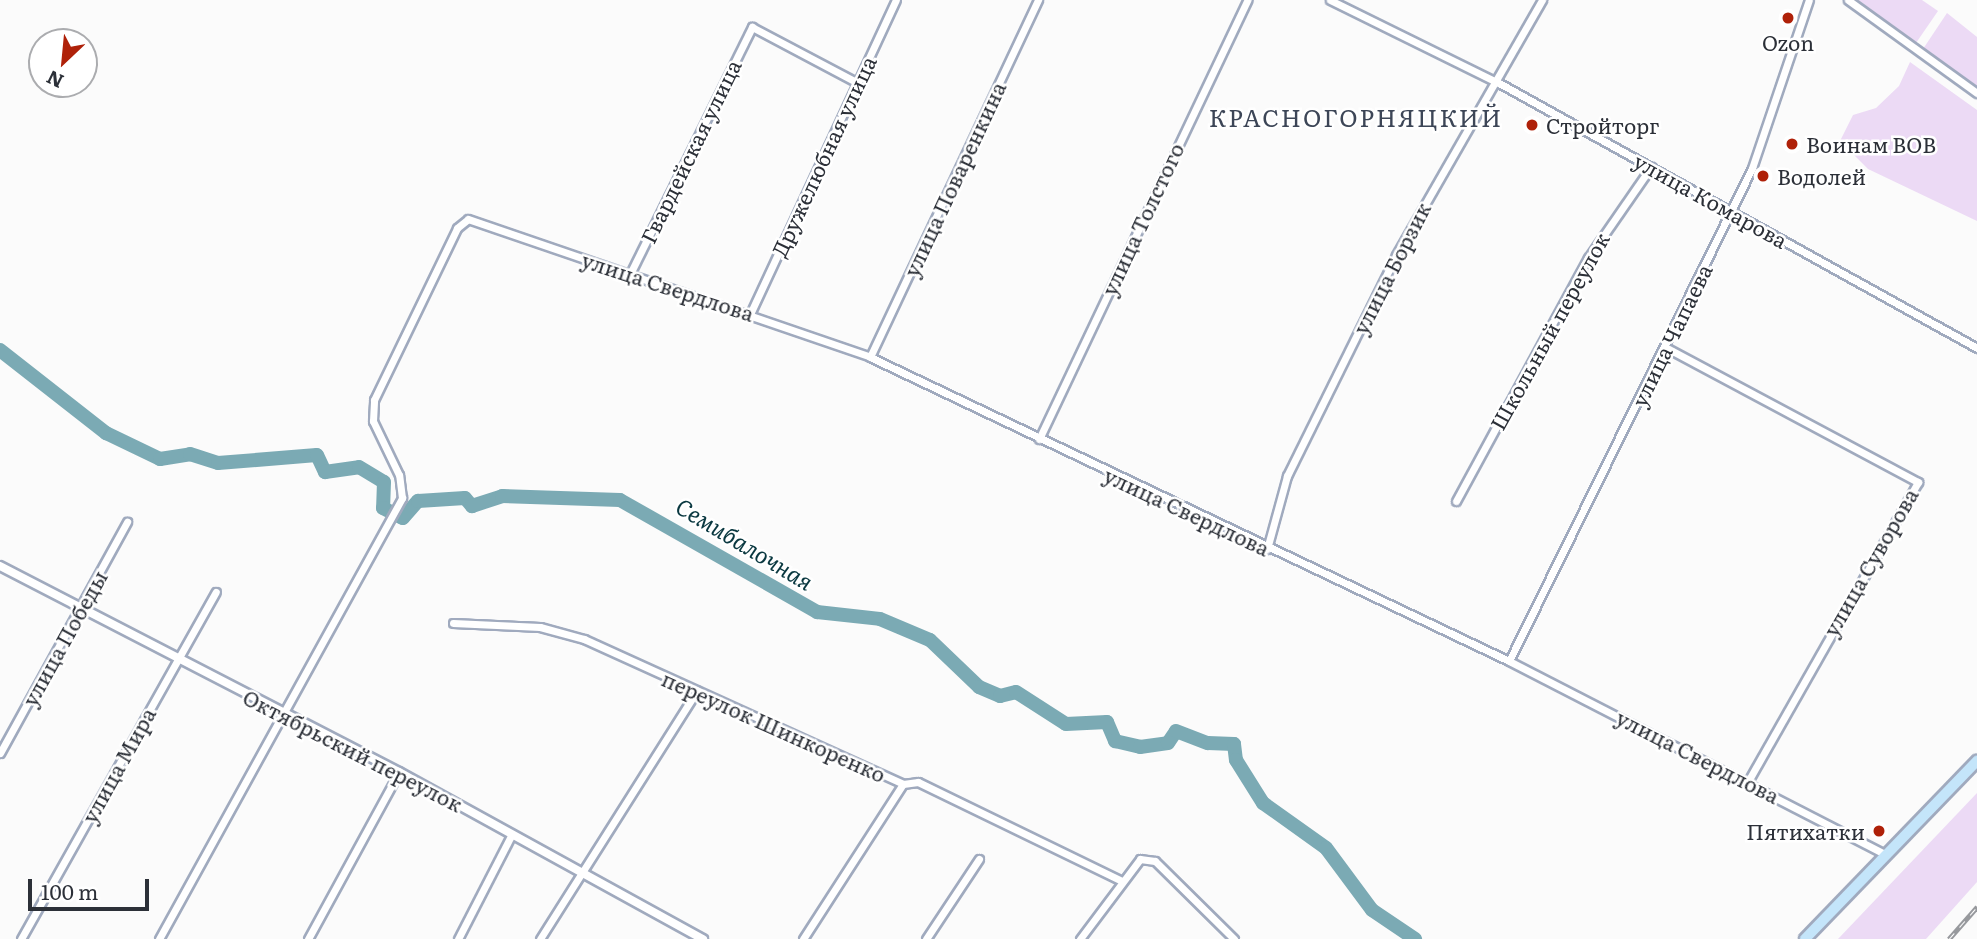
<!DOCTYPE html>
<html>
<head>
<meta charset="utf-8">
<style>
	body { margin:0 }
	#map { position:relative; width:1977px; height:939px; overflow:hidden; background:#fbfbfb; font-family:Literata,serif }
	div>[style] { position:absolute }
	.green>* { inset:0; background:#ecdaf5 }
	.river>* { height:14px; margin:-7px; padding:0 7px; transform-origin:7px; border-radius:7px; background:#7baab4 }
	.roads { filter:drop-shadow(2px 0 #a0aabe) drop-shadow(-2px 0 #a0aabe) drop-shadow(0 2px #a0aabe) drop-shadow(0 -2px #a0aabe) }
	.minor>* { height:7px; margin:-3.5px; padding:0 3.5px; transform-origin:3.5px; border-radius:3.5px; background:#fff }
	.tertiary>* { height:8px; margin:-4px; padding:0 4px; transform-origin:4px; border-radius:4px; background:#fff }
	.primary>* { height:10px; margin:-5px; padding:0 5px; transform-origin:5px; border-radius:5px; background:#c4e5fa }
	.rail>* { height:5px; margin-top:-2.5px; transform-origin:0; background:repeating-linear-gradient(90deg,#fff 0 8px,#97999d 0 16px); box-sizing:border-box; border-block:2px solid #97999d }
	.dots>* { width:19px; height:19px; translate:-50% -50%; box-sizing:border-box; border:4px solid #fff; border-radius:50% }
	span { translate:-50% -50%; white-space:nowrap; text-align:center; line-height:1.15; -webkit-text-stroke:5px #fff; paint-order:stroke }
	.poi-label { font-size:21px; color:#2c3038 }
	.left { translate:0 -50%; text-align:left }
	.right { translate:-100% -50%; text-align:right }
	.street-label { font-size:21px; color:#2c3038 }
	.water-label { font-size:23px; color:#0a3840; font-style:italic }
	.quarter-label { font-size:24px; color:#3d4657; letter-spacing:2px }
	.north { position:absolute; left:28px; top:28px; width:70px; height:70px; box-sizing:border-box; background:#fff; border:2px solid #abacaf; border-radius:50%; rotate:206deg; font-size:19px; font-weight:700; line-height:28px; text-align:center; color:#2c3038 }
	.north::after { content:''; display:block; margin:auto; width:24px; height:32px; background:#af2109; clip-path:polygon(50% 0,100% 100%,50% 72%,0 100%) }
	.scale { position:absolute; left:28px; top:879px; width:121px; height:32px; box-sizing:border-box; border:4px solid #2c3038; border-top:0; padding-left:9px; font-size:21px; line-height:24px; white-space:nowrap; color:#2c3038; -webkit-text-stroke:5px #fff; paint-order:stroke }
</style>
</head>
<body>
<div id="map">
	<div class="green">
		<i style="clip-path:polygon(1858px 0,1922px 0,1938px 11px,1916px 43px)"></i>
		<i style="clip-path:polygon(1947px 13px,1977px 37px,1977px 88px,1923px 49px)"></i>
		<i style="clip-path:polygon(1910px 62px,1977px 110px,1977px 221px,1868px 169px,1840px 141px,1853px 115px,1876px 108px,1899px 86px)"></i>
		<i style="clip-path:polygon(1977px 793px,1977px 882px,1926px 939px,1838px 939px)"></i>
	</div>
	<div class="river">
		<i style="left:0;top:350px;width:135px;rotate:38.1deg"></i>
		<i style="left:106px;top:433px;width:60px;rotate:25.7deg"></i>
		<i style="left:160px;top:459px;width:30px;rotate:-9deg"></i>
		<i style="left:190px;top:454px;width:29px;rotate:18deg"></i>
		<i style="left:218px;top:463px;width:99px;rotate:-4.6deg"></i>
		<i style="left:317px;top:455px;width:19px;rotate:65deg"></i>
		<i style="left:325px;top:472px;width:34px;rotate:-8deg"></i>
		<i style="left:359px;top:467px;width:29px;rotate:31deg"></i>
		<i style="left:384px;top:482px;width:26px;rotate:92deg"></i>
		<i style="left:383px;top:508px;width:22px;rotate:27deg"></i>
		<i style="left:403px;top:518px;width:23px;rotate:-49deg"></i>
		<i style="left:418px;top:501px;width:47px;rotate:-3.7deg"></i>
		<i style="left:465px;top:498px;width:11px;rotate:49deg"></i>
		<i style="left:472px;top:506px;width:32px;rotate:-18deg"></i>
		<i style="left:502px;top:496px;width:118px;rotate:1.9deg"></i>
		<i style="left:620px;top:500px;width:227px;rotate:29.6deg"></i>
		<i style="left:817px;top:612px;width:63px;rotate:6.3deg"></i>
		<i style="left:880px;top:619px;width:54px;rotate:22.8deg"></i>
		<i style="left:930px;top:640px;width:68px;rotate:43.8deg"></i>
		<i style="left:979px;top:687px;width:23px;rotate:23deg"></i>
		<i style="left:1000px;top:696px;width:16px;rotate:-14deg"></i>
		<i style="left:1016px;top:692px;width:59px;rotate:32.6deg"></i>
		<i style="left:1066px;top:724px;width:41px;rotate:-2.8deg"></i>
		<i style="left:1107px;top:722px;width:21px;rotate:67deg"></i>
		<i style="left:1115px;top:741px;width:26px;rotate:13deg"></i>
		<i style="left:1140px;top:747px;width:28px;rotate:-8deg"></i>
		<i style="left:1168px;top:743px;width:14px;rotate:-56deg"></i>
		<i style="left:1176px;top:731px;width:34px;rotate:21deg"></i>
		<i style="left:1208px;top:743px;width:26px;rotate:2deg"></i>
		<i style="left:1234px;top:744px;width:16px;rotate:83deg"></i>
		<i style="left:1236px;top:760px;width:51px;rotate:57.9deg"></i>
		<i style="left:1263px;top:803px;width:77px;rotate:35.5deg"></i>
		<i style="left:1326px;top:848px;width:77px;rotate:53.4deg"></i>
		<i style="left:1372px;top:910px;width:52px;rotate:34deg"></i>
	</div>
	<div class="roads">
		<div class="minor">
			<i style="left:1330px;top:0;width:188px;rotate:26.2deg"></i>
			<i style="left:1499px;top:83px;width:547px;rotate:29deg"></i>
			<i style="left:1848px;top:0;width:159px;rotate:35.8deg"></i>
			<i style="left:629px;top:276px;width:278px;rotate:-63.7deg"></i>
			<i style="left:752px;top:27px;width:118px;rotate:27.9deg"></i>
			<i style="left:751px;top:312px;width:344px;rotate:-65.1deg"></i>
			<i style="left:1665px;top:347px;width:287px;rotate:28.1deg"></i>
			<i style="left:1918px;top:482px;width:344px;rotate:119.6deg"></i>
			<i style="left:870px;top:357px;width:395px;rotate:-64.8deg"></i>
			<i style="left:1039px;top:439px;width:486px;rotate:-64.6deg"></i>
			<i style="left:1456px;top:501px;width:277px;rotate:-61.5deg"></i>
			<i style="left:1588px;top:258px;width:111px;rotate:-55.3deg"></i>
			<i style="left:1267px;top:549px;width:76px;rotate:-74.7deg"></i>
			<i style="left:1287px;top:476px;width:246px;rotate:-63.7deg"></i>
			<i style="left:1396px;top:255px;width:294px;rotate:-60.2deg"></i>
			<i style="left:453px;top:623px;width:87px;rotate:2.6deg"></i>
			<i style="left:540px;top:627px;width:46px;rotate:15.3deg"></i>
			<i style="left:584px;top:639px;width:350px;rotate:24.4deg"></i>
			<i style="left:903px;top:784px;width:15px;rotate:-8deg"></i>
			<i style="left:918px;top:782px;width:227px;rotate:25.9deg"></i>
			<i style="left:1509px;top:661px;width:550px;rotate:-63.76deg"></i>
			<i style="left:1752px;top:168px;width:177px;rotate:-71.3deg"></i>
			<i style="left:0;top:753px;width:264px;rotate:-61.2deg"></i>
			<i style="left:21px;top:939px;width:398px;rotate:-60.7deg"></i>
			<i style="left:159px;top:939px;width:504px;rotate:-61.14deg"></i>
			<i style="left:402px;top:498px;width:23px;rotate:-97deg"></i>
			<i style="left:399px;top:475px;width:60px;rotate:-115.7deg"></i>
			<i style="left:373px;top:421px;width:21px;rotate:-87deg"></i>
			<i style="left:374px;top:400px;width:191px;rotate:-64.2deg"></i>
			<i style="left:457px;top:228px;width:14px;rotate:-39deg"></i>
			<i style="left:468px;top:219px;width:425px;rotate:18.9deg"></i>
			<i style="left:870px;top:357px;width:708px;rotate:25.44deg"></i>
			<i style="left:1509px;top:661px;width:423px;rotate:27.2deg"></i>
			<i style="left:308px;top:939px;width:190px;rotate:-61.4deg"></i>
			<i style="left:458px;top:939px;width:118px;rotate:-62.8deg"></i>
			<i style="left:540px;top:939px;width:294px;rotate:-57.7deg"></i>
			<i style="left:803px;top:939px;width:184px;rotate:-57.2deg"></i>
			<i style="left:926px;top:939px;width:96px;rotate:-56.5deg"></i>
			<i style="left:1080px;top:939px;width:100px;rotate:-53.1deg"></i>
			<i style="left:1140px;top:859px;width:15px;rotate:8deg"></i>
			<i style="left:1155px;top:861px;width:111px;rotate:44.6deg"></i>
		</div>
		<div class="tertiary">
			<i style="left:0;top:566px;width:449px;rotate:27.3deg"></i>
			<i style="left:399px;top:772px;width:347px;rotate:28.8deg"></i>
		</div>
		<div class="primary">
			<i style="left:1805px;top:939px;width:248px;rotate:-46deg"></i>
		</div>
	</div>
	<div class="rail">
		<i style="left:1949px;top:939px;width:43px;rotate:-48.8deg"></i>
	</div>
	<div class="dots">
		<i style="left:1788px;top:18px;background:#af2109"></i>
		<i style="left:1532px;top:125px;background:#af2109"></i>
		<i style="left:1792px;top:144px;background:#af2109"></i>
		<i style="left:1763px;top:176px;background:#af2109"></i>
		<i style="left:1879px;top:831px;background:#af2109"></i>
	</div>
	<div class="poi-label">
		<span style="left:1788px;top:42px">Ozon</span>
		<span class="left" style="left:1546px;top:125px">Стройторг</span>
		<span class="left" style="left:1806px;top:144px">Воинам ВОВ</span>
		<span class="left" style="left:1777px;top:176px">Водолей</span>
		<span class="right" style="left:1865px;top:831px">Пятихатки</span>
	</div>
	<div class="street-label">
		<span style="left:690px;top:151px;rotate:-64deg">Гвардейская улица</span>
		<span style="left:823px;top:156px;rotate:-65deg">Дружелюбная улица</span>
		<span style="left:954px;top:179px;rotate:-65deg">улица Поваренкина</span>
		<span style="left:1711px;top:200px;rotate:29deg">улица Комарова</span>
		<span style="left:1142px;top:219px;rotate:-65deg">улица Толстого</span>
		<span style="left:1391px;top:268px;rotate:-63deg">улица Борзик</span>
		<span style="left:668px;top:286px;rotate:18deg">улица Свердлова</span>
		<span style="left:1549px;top:331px;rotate:-61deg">Школьный переулок</span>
		<span style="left:1671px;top:335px;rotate:-64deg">улица Чапаева</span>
		<span style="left:1187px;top:511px;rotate:25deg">улица Свердлова</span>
		<span style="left:1870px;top:562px;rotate:-60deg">улица Суворова</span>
		<span style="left:64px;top:638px;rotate:-61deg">улица Победы</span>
		<span style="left:774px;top:726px;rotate:24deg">переулок Шинкоренко</span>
		<span style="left:353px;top:750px;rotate:27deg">Октябрьский переулок</span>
		<span style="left:1698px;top:756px;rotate:27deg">улица Свердлова</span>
		<span style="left:118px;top:765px;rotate:-61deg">улица Мира</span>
	</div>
	<div class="water-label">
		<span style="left:745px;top:543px;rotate:31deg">Семибалочная</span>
	</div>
	<div class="quarter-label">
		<span style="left:1356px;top:117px">КРАСНОГОРНЯЦКИЙ</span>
	</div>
	<div class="north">N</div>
	<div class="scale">100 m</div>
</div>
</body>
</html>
